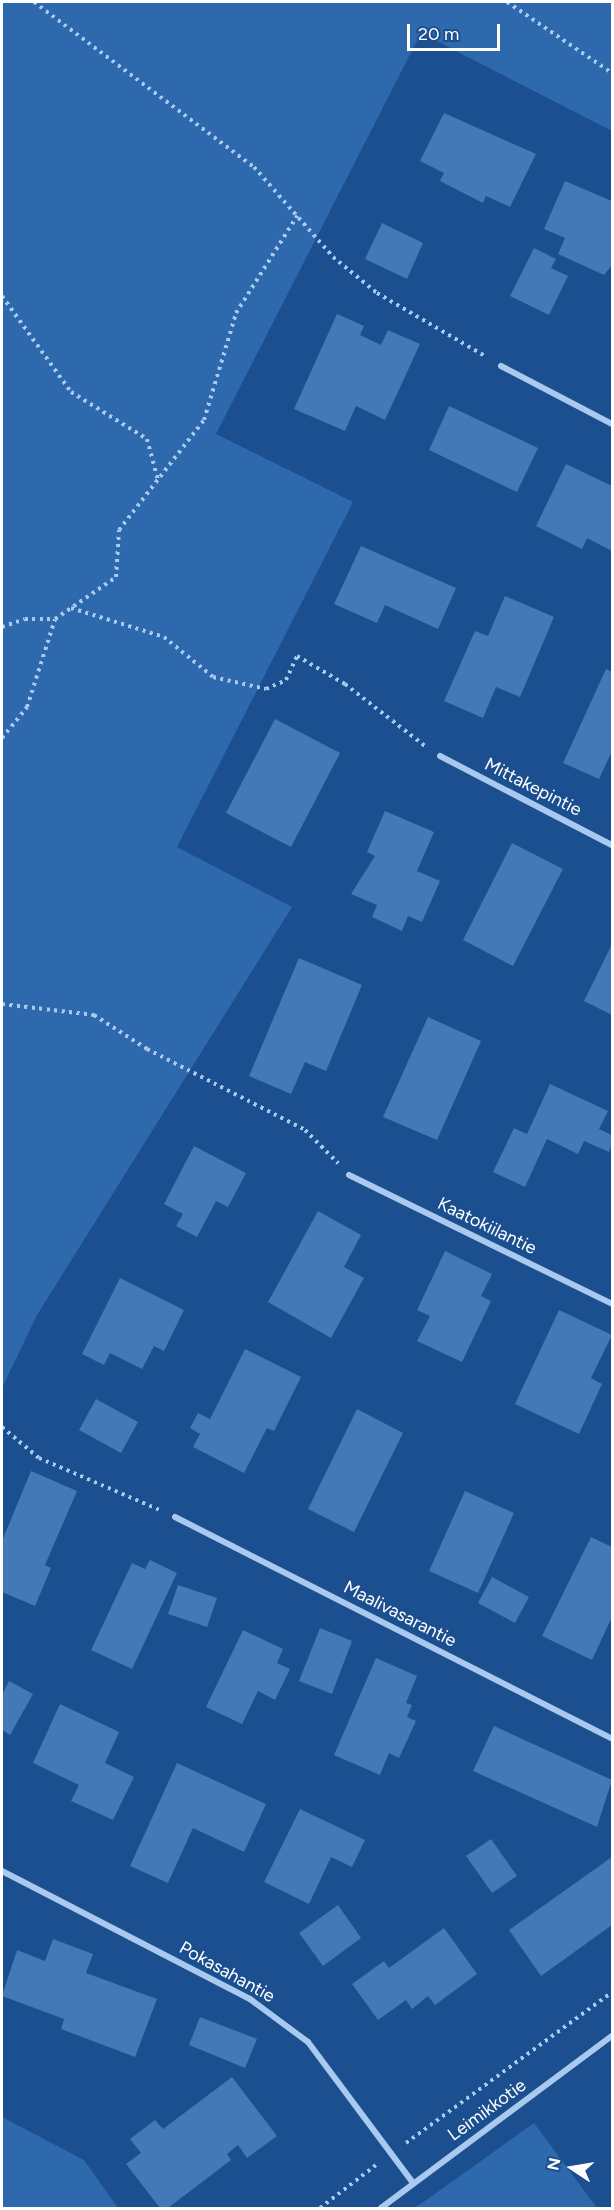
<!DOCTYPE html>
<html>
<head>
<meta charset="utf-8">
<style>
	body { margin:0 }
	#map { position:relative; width:614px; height:2210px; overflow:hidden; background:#1b4f8f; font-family:Figtree,sans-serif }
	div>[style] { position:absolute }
	.green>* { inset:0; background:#2e69ad }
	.building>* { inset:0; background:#4478b7 }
	.path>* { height:4px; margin-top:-2px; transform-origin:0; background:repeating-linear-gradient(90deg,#a9c9ee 0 3px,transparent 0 7.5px) }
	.street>* { height:6px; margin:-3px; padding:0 3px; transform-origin:3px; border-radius:3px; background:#a9c9ee }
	span { translate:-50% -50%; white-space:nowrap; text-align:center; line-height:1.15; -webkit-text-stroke:4.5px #1b4f8f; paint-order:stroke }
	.street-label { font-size:18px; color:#fff }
	.frame { position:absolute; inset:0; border:3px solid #fff; pointer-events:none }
	.north { position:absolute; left:542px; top:2138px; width:60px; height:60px; -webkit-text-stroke:4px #1b4f8f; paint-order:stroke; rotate:282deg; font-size:16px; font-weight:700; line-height:24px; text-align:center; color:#fff }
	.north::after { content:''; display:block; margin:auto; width:21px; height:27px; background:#fff; clip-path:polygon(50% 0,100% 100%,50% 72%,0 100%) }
	.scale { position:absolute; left:407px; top:24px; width:93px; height:27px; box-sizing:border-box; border:3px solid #fff; border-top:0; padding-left:8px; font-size:18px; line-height:21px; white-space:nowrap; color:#fff; -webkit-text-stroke:4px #1b4f8f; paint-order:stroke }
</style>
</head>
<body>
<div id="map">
	<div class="green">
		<i style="clip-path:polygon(2px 2px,612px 2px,612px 131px,421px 33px,216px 434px,353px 502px,177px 847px,292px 907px,37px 1315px,2px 1388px)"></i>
		<i style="clip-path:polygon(2px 2117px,84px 2160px,118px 2208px,2px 2208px)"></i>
		<i style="clip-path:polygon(534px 2123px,597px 2208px,414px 2208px,425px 2201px)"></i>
	</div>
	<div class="building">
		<i style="clip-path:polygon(444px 113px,536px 154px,510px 207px,486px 196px,483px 203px,440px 181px,444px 173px,420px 161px)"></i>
		<i style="clip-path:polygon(565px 181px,612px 201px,612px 265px,604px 275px,558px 254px,565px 238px,544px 229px)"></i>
		<i style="clip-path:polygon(382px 223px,423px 243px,407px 279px,365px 259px)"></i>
		<i style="clip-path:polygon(534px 248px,556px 259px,551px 268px,568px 276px,549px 315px,510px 296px)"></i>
		<i style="clip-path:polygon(337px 314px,364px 326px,360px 335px,381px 345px,388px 330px,420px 344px,385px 420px,356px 406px,345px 431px,294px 409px)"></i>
		<i style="clip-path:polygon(449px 406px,538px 448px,517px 492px,429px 450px)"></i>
		<i style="clip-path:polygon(566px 464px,612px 486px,612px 551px,587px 538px,582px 549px,536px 526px)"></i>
		<i style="clip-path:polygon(361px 546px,456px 588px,438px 629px,385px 605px,377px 623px,334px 604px)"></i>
		<i style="clip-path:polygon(505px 596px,554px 617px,520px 697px,496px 687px,483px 718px,444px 701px,475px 631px,488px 636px)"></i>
		<i style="clip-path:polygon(606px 669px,612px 672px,612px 751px,599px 779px,563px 763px)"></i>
		<i style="clip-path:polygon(275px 719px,340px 753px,291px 847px,226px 813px)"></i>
		<i style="clip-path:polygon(385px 811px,434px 832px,417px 871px,440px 881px,422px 922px,408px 916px,402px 931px,372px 917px,377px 905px,351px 894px,375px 856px,367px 852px)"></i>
		<i style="clip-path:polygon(512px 843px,563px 869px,513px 966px,463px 940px)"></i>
		<i style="clip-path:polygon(612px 944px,612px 1015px,584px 1001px)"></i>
		<i style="clip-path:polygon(299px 958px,362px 985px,326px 1071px,305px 1062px,291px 1094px,249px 1076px)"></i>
		<i style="clip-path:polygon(428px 1017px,481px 1041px,437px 1140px,383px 1117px)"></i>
		<i style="clip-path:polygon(550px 1084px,608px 1111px,599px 1129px,612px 1135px,612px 1143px,609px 1152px,584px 1141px,578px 1154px,547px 1139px,525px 1187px,493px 1172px,514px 1128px,527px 1134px)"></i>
		<i style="clip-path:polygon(194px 1146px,246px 1173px,228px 1207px,216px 1201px,197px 1237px,176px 1226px,183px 1214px,164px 1204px)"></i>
		<i style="clip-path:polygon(318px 1211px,361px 1235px,344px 1267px,364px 1278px,331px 1338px,268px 1302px)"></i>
		<i style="clip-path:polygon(445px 1251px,492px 1274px,481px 1296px,491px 1301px,462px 1362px,417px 1341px,430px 1316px,417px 1310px)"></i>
		<i style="clip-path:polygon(120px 1278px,184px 1310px,164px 1351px,154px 1346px,142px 1369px,110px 1353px,104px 1365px,82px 1354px)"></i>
		<i style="clip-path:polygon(559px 1310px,612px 1335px,591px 1378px,602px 1384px,579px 1434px,515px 1404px)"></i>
		<i style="clip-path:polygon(245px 1349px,301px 1377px,274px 1431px,267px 1428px,244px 1473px,193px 1447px,200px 1434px,190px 1428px,198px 1413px,210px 1419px)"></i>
		<i style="clip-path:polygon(96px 1399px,138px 1422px,121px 1453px,79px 1430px)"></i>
		<i style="clip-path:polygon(357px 1409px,403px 1433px,354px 1532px,308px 1509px)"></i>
		<i style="clip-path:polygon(31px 1471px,77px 1491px,45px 1565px,51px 1568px,35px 1606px,2px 1592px,2px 1541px)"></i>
		<i style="clip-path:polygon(465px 1491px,514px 1513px,478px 1593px,429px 1571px)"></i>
		<i style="clip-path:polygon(591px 1537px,612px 1547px,612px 1617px,592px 1660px,542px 1636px)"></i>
		<i style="clip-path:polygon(150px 1560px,177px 1573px,132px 1669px,91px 1650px,132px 1563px,145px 1569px)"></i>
		<i style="clip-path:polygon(492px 1577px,529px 1597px,515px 1623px,478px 1603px)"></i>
		<i style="clip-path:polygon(178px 1585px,217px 1598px,207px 1627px,168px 1614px)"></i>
		<i style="clip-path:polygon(320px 1628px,352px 1641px,332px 1694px,299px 1681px)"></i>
		<i style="clip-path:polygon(243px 1630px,283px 1649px,277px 1663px,290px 1669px,275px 1700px,258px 1691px,242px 1724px,206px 1707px)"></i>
		<i style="clip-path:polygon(376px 1658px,417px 1676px,406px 1703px,412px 1705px,407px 1717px,416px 1721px,399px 1758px,389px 1753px,380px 1775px,334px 1755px)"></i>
		<i style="clip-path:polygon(9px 1681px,33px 1694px,10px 1735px,2px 1730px,2px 1695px)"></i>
		<i style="clip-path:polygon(60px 1704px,119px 1732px,105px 1763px,134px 1777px,113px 1820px,71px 1801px,79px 1785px,33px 1763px)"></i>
		<i style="clip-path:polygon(494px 1726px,612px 1780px,597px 1827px,473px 1771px)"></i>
		<i style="clip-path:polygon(177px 1763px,266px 1804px,244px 1852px,193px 1828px,168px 1883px,130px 1866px)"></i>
		<i style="clip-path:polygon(300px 1809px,365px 1840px,352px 1867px,331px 1857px,309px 1904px,264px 1882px)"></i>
		<i style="clip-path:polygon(491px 1839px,517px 1876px,492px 1893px,466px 1856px)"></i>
		<i style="clip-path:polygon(612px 1857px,612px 1925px,541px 1976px,509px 1930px)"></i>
		<i style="clip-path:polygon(338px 1905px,361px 1938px,323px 1966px,299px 1933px)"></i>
		<i style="clip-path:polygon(444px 1928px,477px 1974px,435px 2005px,428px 1996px,412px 2009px,406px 2000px,378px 2020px,352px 1984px,384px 1961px,389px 1968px)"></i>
		<i style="clip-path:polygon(53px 1939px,93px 1954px,86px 1973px,157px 1999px,135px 2057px,61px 2029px,64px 2019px,2px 1996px,17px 1950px,45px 1961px)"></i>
		<i style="clip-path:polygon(200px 2017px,257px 2039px,245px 2068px,189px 2045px)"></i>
		<i style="clip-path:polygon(232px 2077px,277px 2136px,247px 2158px,238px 2145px,227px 2154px,231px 2160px,168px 2208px,160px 2208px,126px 2164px,141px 2153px,130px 2139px,155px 2120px,163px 2129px)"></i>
	</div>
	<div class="path">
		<i style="left:34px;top:2px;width:275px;rotate:36.9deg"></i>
		<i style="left:254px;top:167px;width:120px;rotate:48.7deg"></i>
		<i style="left:333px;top:257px;width:57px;rotate:39.3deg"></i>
		<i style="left:377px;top:293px;width:125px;rotate:30.3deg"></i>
		<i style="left:507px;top:2px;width:127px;rotate:34.1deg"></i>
		<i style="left:2px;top:296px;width:118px;rotate:54.3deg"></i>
		<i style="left:71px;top:392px;width:89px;rotate:31.7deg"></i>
		<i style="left:147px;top:439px;width:42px;rotate:75deg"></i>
		<i style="left:71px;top:608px;width:97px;rotate:17.3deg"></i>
		<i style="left:164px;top:637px;width:63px;rotate:39.2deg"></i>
		<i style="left:213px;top:677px;width:54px;rotate:12.8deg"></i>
		<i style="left:266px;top:689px;width:22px;rotate:-24deg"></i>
		<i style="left:286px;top:680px;width:26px;rotate:-65deg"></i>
		<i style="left:297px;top:656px;width:56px;rotate:30.3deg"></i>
		<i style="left:345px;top:684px;width:101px;rotate:37.8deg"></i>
		<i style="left:2px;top:627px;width:24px;rotate:-19deg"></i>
		<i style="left:25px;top:619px;width:30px"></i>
		<i style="left:2px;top:738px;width:40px;rotate:-51deg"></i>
		<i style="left:27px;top:707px;width:92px;rotate:-72.3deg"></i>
		<i style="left:55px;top:619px;width:74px;rotate:-34.5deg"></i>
		<i style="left:116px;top:577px;width:47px;rotate:-86.3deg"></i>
		<i style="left:119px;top:530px;width:139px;rotate:-52.3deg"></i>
		<i style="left:204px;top:420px;width:112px;rotate:-73.3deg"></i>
		<i style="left:236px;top:313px;width:115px;rotate:-57.8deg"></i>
		<i style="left:2px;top:1004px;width:93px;rotate:6.8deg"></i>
		<i style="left:94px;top:1015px;width:63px;rotate:32.7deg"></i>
		<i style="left:147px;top:1049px;width:178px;rotate:27.1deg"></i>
		<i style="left:305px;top:1130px;width:47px;rotate:45deg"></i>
		<i style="left:2px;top:1427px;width:48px;rotate:40deg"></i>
		<i style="left:39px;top:1458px;width:132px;rotate:23.3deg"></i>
		<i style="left:406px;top:2143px;width:255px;rotate:-36.2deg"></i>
		<i style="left:320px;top:2208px;width:71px;rotate:-37.5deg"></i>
	</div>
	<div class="street">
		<i style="left:501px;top:366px;width:125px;rotate:27.6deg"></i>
		<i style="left:440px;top:756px;width:194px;rotate:27.4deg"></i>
		<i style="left:349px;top:1175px;width:293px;rotate:26.1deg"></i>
		<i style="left:175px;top:1517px;width:490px;rotate:26.9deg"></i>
		<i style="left:2px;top:1871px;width:279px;rotate:27.3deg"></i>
		<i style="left:250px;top:1999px;width:72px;rotate:36.6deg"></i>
		<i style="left:308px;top:2042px;width:176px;rotate:53.3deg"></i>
		<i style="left:381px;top:2208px;width:288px;rotate:-36.7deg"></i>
	</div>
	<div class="street-label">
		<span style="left:533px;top:787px;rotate:27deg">Mittakepintie</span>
		<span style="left:487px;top:1226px;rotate:26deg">Kaatokiilantie</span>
		<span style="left:400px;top:1614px;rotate:27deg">Maalivasarantie</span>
		<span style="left:227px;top:1972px;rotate:29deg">Pokasahantie</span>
		<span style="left:487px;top:2110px;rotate:-36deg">Leimikkotie</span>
	</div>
	<div class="frame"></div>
	<div class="north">N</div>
	<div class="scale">20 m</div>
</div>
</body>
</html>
